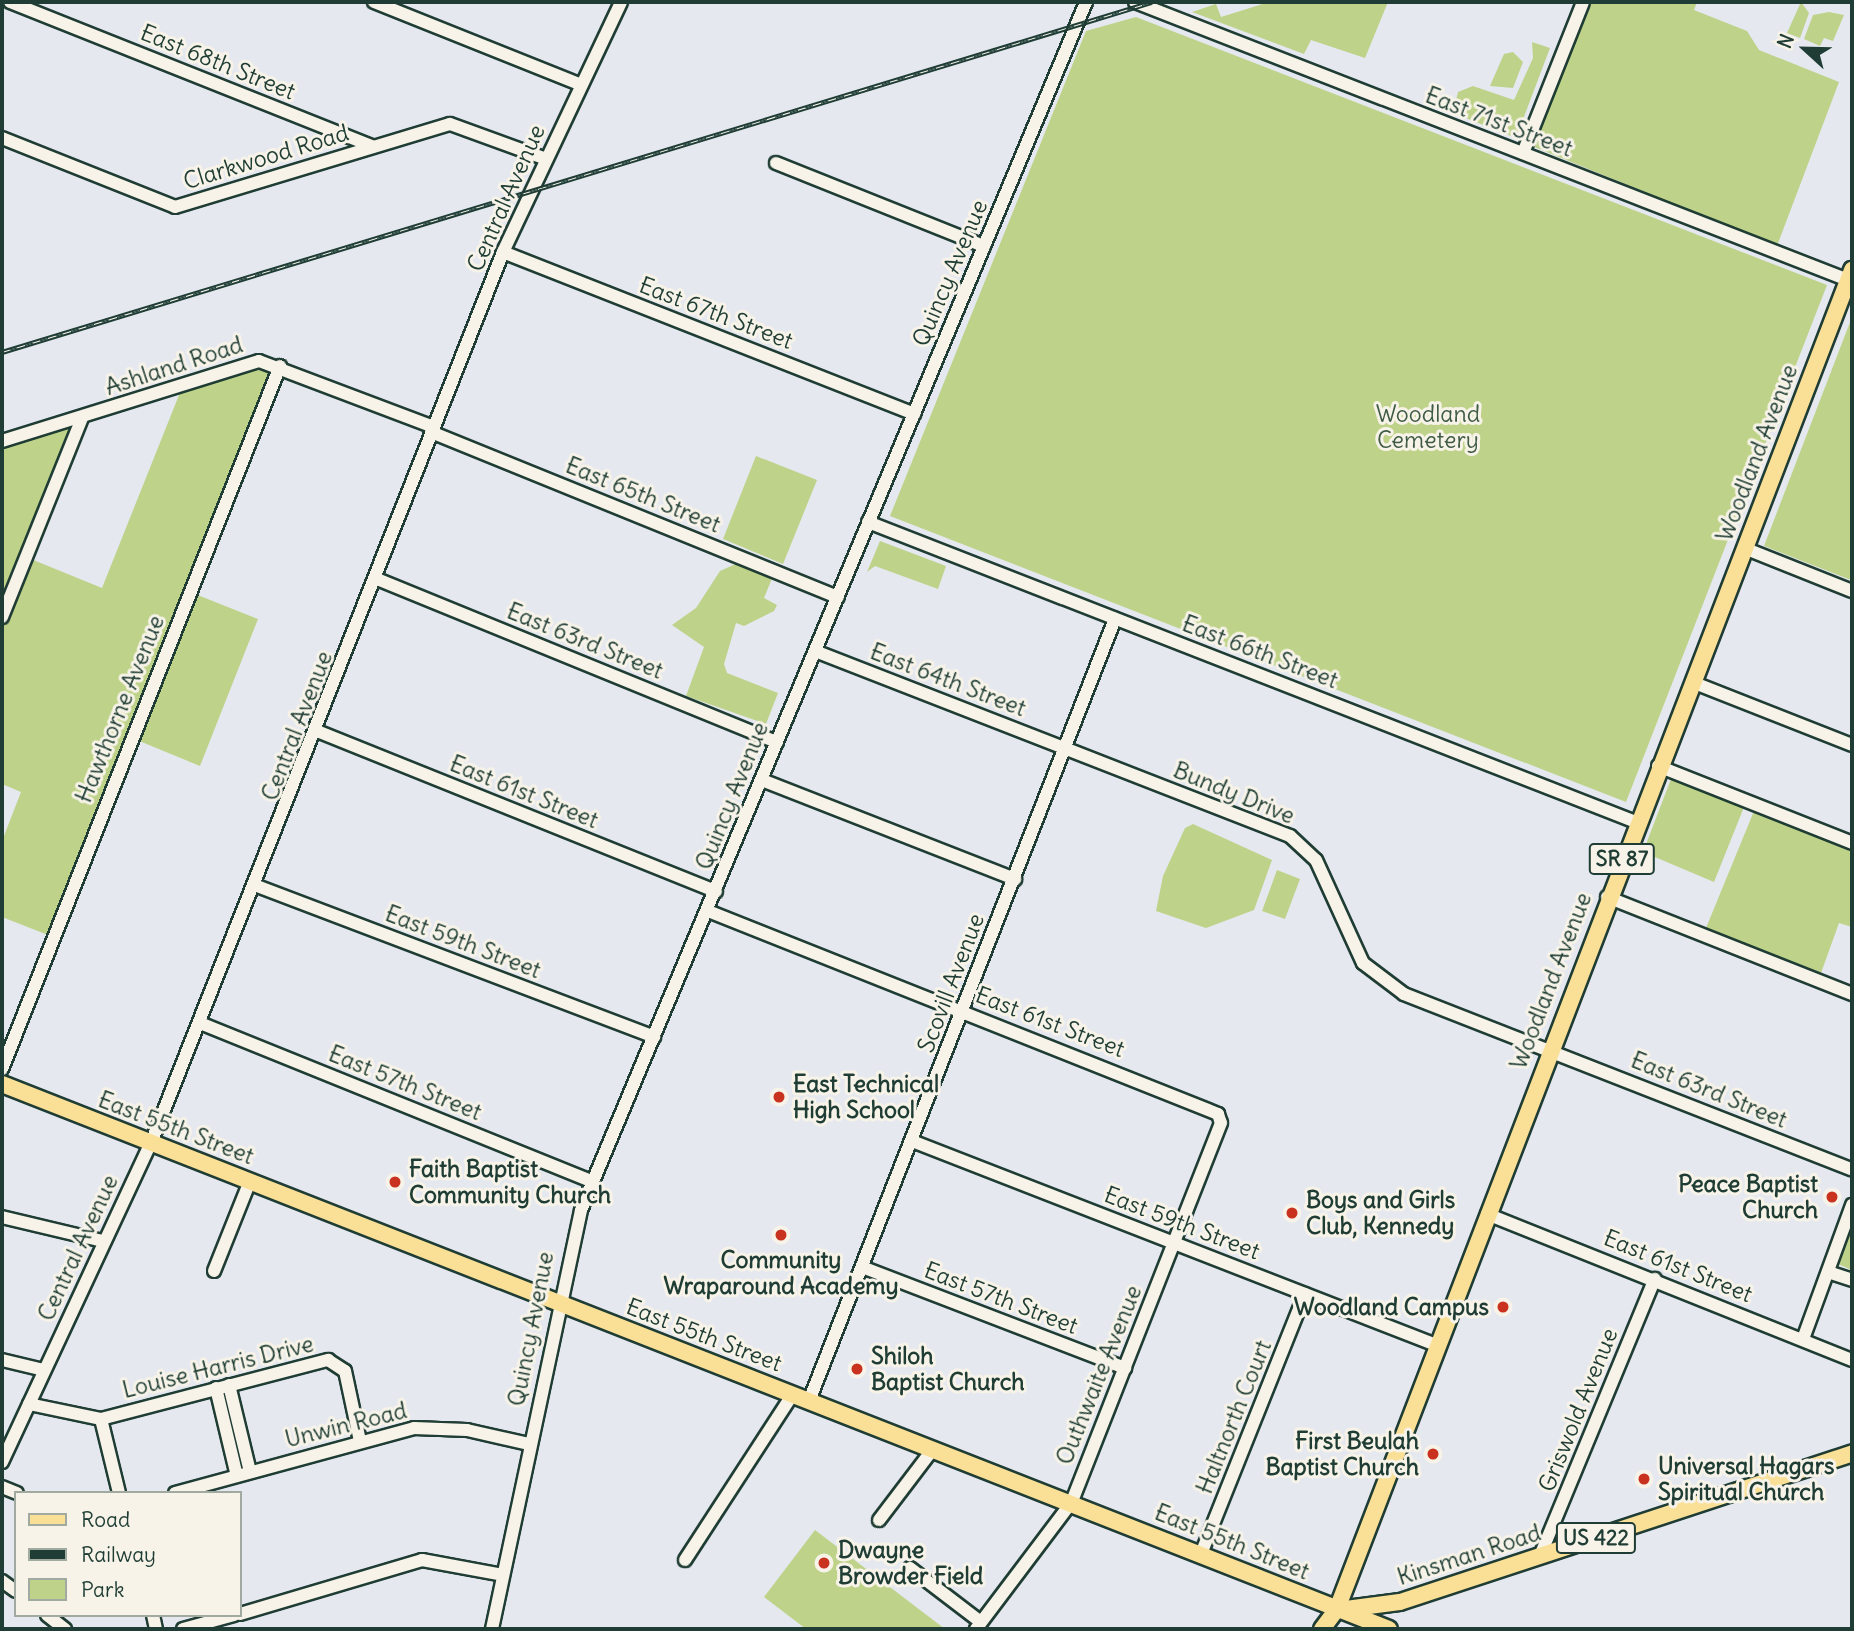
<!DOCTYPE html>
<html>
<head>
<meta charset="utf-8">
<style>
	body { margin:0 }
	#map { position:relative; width:1854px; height:1631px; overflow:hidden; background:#e5e8ef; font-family:Delius,sans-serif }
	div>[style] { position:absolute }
	.green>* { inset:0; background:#bed389 }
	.roads { filter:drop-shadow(2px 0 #1f3d34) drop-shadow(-2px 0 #1f3d34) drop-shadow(0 2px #1f3d34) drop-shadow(0 -2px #1f3d34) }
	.minor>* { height:12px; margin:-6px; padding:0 6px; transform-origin:6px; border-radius:6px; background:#f7f3e8 }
	.major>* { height:16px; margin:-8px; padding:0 8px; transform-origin:8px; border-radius:8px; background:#fadf96 }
	.rail>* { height:5px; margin-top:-2.5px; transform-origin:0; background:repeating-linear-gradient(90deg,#f7f3e8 0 8px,#1f3d34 0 16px); box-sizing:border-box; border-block:2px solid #1f3d34 }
	.dots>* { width:19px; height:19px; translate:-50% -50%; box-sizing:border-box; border:4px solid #f7f3e8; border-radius:50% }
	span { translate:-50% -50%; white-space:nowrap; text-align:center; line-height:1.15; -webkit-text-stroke:6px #f7f3e8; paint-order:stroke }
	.shield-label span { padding:2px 5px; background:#f7f3e8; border:2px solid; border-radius:5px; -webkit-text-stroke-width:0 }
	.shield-label { font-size:21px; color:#1f3d34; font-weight:700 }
	.street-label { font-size:23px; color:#1f3d34 }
	.park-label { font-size:23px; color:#3f5b45 }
	.poi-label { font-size:23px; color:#1f3d34; font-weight:700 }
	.left { translate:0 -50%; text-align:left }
	.right { translate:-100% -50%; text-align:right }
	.frame { position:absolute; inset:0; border:4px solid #1f3d34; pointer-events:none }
	.legend { position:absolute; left:14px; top:1491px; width:228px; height:126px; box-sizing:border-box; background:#f7f3e8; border:2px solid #a1aaa0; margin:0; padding:9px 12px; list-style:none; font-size:21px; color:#1f3d34 }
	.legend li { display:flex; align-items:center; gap:14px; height:35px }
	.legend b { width:35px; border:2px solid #a1aaa0 }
	.north { position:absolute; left:1770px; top:14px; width:70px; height:70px; -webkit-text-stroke:5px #f7f3e8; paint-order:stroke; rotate:292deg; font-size:19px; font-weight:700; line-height:28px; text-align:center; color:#1f3d34 }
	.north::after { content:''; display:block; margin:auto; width:24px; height:32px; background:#1f3d34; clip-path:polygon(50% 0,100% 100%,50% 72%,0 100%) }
</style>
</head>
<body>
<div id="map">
	<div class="green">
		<i style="clip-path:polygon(1269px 2px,1388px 2px,1365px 58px,1311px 40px,1304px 54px,1192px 12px,1216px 4px,1221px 17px)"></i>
		<i style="clip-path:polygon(1590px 2px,1697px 2px,1694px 10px,1747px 31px,1759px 50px,1839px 82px,1777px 246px,1532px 146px)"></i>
		<i style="clip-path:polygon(1801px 2px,1809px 13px,1800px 38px,1787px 33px)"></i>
		<i style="clip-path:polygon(1829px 12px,1844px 15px,1833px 41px,1824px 38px,1820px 46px,1804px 39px,1813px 15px)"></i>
		<i style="clip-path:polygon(1136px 17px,1827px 285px,1626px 802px,890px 516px,1086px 31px)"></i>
		<i style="clip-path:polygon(1532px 42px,1550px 48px,1516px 138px,1453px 113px,1458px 92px,1473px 86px,1514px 100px,1533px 58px)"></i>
		<i style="clip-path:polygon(1513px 52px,1523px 62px,1513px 88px,1490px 86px,1504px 54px)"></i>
		<i style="clip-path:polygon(1852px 317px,1852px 575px,1851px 580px,1764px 546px)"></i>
		<i style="clip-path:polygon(259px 361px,280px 366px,190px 592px,258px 619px,200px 766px,132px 738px,53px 937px,2px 917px,2px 841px,21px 792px,2px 784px,2px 441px,82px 418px,26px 557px,102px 588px,183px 385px)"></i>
		<i style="clip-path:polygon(756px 456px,817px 480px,783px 564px,723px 539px)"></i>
		<i style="clip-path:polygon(880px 541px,946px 566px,938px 589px,875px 566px,867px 572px)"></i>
		<i style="clip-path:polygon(738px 563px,773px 576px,764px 598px,777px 605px,774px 611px,744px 626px,736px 623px,724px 664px,727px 673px,778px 693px,766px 724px,686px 696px,704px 647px,672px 625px,696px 608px,720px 571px)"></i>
		<i style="clip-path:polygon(1671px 779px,1744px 807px,1714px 882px,1643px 852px)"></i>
		<i style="clip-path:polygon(1754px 811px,1852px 850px,1852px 927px,1839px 923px,1821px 973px,1706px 928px)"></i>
		<i style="clip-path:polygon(1193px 824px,1272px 860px,1254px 910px,1206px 928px,1156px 911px,1163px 876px,1185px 828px)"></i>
		<i style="clip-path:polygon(1277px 870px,1300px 879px,1285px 919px,1262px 911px)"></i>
		<i style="clip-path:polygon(1852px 1229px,1852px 1270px,1838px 1264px)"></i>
		<i style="clip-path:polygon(815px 1530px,945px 1629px,806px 1629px,764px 1597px)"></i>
	</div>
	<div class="roads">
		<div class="minor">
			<i style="left:10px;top:2px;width:390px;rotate:21.7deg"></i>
			<i style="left:374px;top:2px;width:223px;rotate:21.8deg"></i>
			<i style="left:1135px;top:2px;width:765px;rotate:21.3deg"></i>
			<i style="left:2px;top:138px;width:186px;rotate:21.7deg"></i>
			<i style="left:175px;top:207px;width:287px;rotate:-16.8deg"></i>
			<i style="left:450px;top:124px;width:102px;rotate:20deg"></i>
			<i style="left:1523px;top:153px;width:162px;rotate:-68.3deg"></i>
			<i style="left:776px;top:163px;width:224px;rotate:21.8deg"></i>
			<i style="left:503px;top:252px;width:442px;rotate:21.5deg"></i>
			<i style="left:431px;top:432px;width:439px;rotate:22.1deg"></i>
			<i style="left:2px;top:441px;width:269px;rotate:-17.3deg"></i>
			<i style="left:259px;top:361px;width:187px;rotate:20.7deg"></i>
			<i style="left:868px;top:522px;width:825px;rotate:21.34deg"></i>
			<i style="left:1744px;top:548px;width:116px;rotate:21.7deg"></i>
			<i style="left:377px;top:579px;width:432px;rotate:22.2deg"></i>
			<i style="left:2px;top:617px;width:214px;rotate:-68.1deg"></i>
			<i style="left:815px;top:651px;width:510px;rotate:21.28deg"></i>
			<i style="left:1290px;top:836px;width:35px;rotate:43deg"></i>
			<i style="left:1316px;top:860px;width:113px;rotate:65.5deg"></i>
			<i style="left:1363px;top:963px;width:51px;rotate:37.1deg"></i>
			<i style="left:1404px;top:994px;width:481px;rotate:21.4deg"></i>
			<i style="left:1692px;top:682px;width:172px;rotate:21.5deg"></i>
			<i style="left:317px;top:731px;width:430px;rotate:21.9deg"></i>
			<i style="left:1658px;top:766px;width:209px;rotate:21.6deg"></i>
			<i style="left:762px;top:780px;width:272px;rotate:21.4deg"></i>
			<i style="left:257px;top:886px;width:425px;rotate:20.8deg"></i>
			<i style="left:1607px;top:897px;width:264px;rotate:21.6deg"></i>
			<i style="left:708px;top:911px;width:549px;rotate:21.7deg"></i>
			<i style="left:1218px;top:1114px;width:9px;rotate:72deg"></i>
			<i style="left:1221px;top:1123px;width:409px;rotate:111.5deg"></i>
			<i style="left:1071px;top:1503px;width:158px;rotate:127deg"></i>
			<i style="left:200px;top:1023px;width:424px;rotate:22deg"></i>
			<i style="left:2px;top:1069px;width:756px;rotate:-68.42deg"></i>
			<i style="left:912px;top:1141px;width:562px;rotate:21.27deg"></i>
			<i style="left:1487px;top:1214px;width:393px;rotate:21.8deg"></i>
			<i style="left:2px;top:1217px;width:104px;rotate:13.4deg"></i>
			<i style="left:862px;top:1267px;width:282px;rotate:21deg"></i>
			<i style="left:214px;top:1271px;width:97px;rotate:-68.2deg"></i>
			<i style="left:1828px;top:1272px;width:25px;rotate:18deg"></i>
			<i style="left:1803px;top:1339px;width:143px;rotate:-69.9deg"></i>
			<i style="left:2px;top:1360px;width:43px;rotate:13.4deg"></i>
			<i style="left:229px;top:1385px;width:89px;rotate:76.4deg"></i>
			<i style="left:216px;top:1388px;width:90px;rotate:76.6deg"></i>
			<i style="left:809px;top:1401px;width:840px;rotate:-68.63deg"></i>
			<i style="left:29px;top:1404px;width:74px;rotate:11.8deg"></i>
			<i style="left:101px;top:1419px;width:235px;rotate:-14.6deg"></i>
			<i style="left:328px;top:1360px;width:20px;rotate:33deg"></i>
			<i style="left:345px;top:1371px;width:72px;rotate:77.9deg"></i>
			<i style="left:101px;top:1419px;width:76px;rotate:76.3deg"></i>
			<i style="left:2px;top:1462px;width:352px;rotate:-65deg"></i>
			<i style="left:151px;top:1143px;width:958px;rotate:-68.44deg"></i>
			<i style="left:503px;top:252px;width:276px;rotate:-64.7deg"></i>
			<i style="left:2px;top:1487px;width:16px;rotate:22deg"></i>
			<i style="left:175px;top:1493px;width:248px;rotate:-15.2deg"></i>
			<i style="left:414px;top:1428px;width:53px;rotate:2.2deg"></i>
			<i style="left:467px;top:1430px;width:64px;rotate:12.7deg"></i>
			<i style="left:879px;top:1520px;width:89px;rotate:-52.7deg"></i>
			<i style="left:1201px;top:1554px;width:280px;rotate:-68.2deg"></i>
			<i style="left:1540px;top:1556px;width:300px;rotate:-67.5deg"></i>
			<i style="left:685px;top:1560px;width:198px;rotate:-57deg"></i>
			<i style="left:910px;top:1568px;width:89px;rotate:37.3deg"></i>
			<i style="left:2px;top:1581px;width:17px;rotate:36deg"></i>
			<i style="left:240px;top:1614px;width:190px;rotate:-16.5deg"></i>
			<i style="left:422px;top:1560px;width:82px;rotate:10.5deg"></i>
			<i style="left:47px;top:1615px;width:23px;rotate:38deg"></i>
			<i style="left:153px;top:1615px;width:14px;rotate:78deg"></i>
			<i style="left:183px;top:1629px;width:53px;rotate:-15.4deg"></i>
			<i style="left:492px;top:1629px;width:428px;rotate:-78deg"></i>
			<i style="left:581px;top:1210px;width:1309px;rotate:-67.31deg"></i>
		</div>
		<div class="major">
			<i style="left:2px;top:1084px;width:1490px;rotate:21.45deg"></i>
			<i style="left:1346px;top:1609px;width:54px;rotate:-7.4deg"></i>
			<i style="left:1400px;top:1602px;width:476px;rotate:-18.2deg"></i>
			<i style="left:1322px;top:1629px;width:25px;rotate:-53deg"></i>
			<i style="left:1337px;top:1609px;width:1435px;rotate:-68.96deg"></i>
		</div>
	</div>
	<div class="rail">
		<i style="left:2px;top:352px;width:1202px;rotate:-16.93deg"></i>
	</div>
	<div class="dots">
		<i style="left:779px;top:1097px;background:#c8321e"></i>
		<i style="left:395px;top:1182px;background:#c8321e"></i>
		<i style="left:1832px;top:1197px;background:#c8321e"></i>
		<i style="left:1292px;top:1213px;background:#c8321e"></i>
		<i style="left:781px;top:1235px;background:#c8321e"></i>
		<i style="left:1503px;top:1307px;background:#c8321e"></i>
		<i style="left:857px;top:1369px;background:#c8321e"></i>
		<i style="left:1433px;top:1454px;background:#c8321e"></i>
		<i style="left:1644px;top:1479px;background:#c8321e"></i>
		<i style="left:824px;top:1563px;background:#c8321e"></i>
	</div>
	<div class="shield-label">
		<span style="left:1622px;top:859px">SR 87</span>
		<span style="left:1596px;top:1538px">US 422</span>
	</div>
	<div class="street-label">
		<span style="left:218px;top:62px;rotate:22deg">East 68th Street</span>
		<span style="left:1499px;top:122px;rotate:21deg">East 71st Street</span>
		<span style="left:266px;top:157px;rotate:-17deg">Clarkwood Road</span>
		<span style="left:506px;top:198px;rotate:-66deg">Central Avenue</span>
		<span style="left:950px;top:273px;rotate:-67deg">Quincy Avenue</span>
		<span style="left:716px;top:313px;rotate:21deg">East 67th Street</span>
		<span style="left:174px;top:366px;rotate:-18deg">Ashland Road</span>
		<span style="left:1757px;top:453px;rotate:-69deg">Woodland Avenue</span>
		<span style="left:643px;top:495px;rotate:22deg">East 65th Street</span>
		<span style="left:585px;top:641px;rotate:22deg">East 63rd Street</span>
		<span style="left:1260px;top:652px;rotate:21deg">East 66th Street</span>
		<span style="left:948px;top:680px;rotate:21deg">East 64th Street</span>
		<span style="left:120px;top:709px;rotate:-68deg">Hawthorne Avenue</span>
		<span style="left:297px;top:726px;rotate:-69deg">Central Avenue</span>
		<span style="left:524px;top:792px;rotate:22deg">East 61st Street</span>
		<span style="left:1234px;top:793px;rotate:22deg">Bundy Drive</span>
		<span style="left:732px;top:796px;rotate:-68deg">Quincy Avenue</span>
		<span style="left:463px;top:942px;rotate:21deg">East 59th Street</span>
		<span style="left:1551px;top:981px;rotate:-69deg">Woodland Avenue</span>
		<span style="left:951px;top:983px;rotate:-69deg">Scovill Avenue</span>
		<span style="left:1050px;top:1022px;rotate:21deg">East 61st Street</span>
		<span style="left:405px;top:1083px;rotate:22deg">East 57th Street</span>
		<span style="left:1709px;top:1090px;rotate:22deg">East 63rd Street</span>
		<span style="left:176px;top:1128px;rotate:21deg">East 55th Street</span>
		<span style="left:1182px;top:1223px;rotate:21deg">East 59th Street</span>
		<span style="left:78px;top:1248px;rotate:-65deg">Central Avenue</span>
		<span style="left:1678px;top:1266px;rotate:22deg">East 61st Street</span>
		<span style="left:1001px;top:1298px;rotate:21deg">East 57th Street</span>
		<span style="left:531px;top:1329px;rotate:-79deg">Quincy Avenue</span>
		<span style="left:704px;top:1335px;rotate:21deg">East 55th Street</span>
		<span style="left:218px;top:1367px;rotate:-14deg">Louise Harris Drive</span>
		<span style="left:1099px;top:1375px;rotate:-68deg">Outhwaite Avenue</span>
		<span style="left:1578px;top:1410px;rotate:-68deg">Griswold Avenue</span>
		<span style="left:1234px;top:1417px;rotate:-68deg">Haltnorth Court</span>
		<span style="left:346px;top:1425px;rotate:-14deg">Unwin Road</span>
		<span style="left:1232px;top:1542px;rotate:22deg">East 55th Street</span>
		<span style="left:1469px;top:1555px;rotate:-18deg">Kinsman Road</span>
	</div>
	<div class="park-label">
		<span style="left:1428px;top:427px">Woodland<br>Cemetery</span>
	</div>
	<div class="poi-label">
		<span class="left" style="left:793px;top:1097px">East Technical<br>High School</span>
		<span class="left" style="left:409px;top:1182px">Faith Baptist<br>Community Church</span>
		<span class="right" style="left:1818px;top:1197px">Peace Baptist<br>Church</span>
		<span class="left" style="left:1306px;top:1213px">Boys and Girls<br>Club, Kennedy</span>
		<span style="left:781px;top:1273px">Community<br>Wraparound Academy</span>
		<span class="right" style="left:1489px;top:1307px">Woodland Campus</span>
		<span class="left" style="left:871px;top:1369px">Shiloh<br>Baptist Church</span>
		<span class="right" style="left:1419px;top:1454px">First Beulah<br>Baptist Church</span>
		<span class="left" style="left:1658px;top:1479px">Universal Hagars<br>Spiritual Church</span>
		<span class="left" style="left:838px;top:1563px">Dwayne<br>Browder Field</span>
	</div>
	<div class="frame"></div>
	<ul class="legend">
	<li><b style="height:9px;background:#fadf96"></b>Road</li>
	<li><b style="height:9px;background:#1f3d34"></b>Railway</li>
	<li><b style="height:19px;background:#bed389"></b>Park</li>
	</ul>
	<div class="north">N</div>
</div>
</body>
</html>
